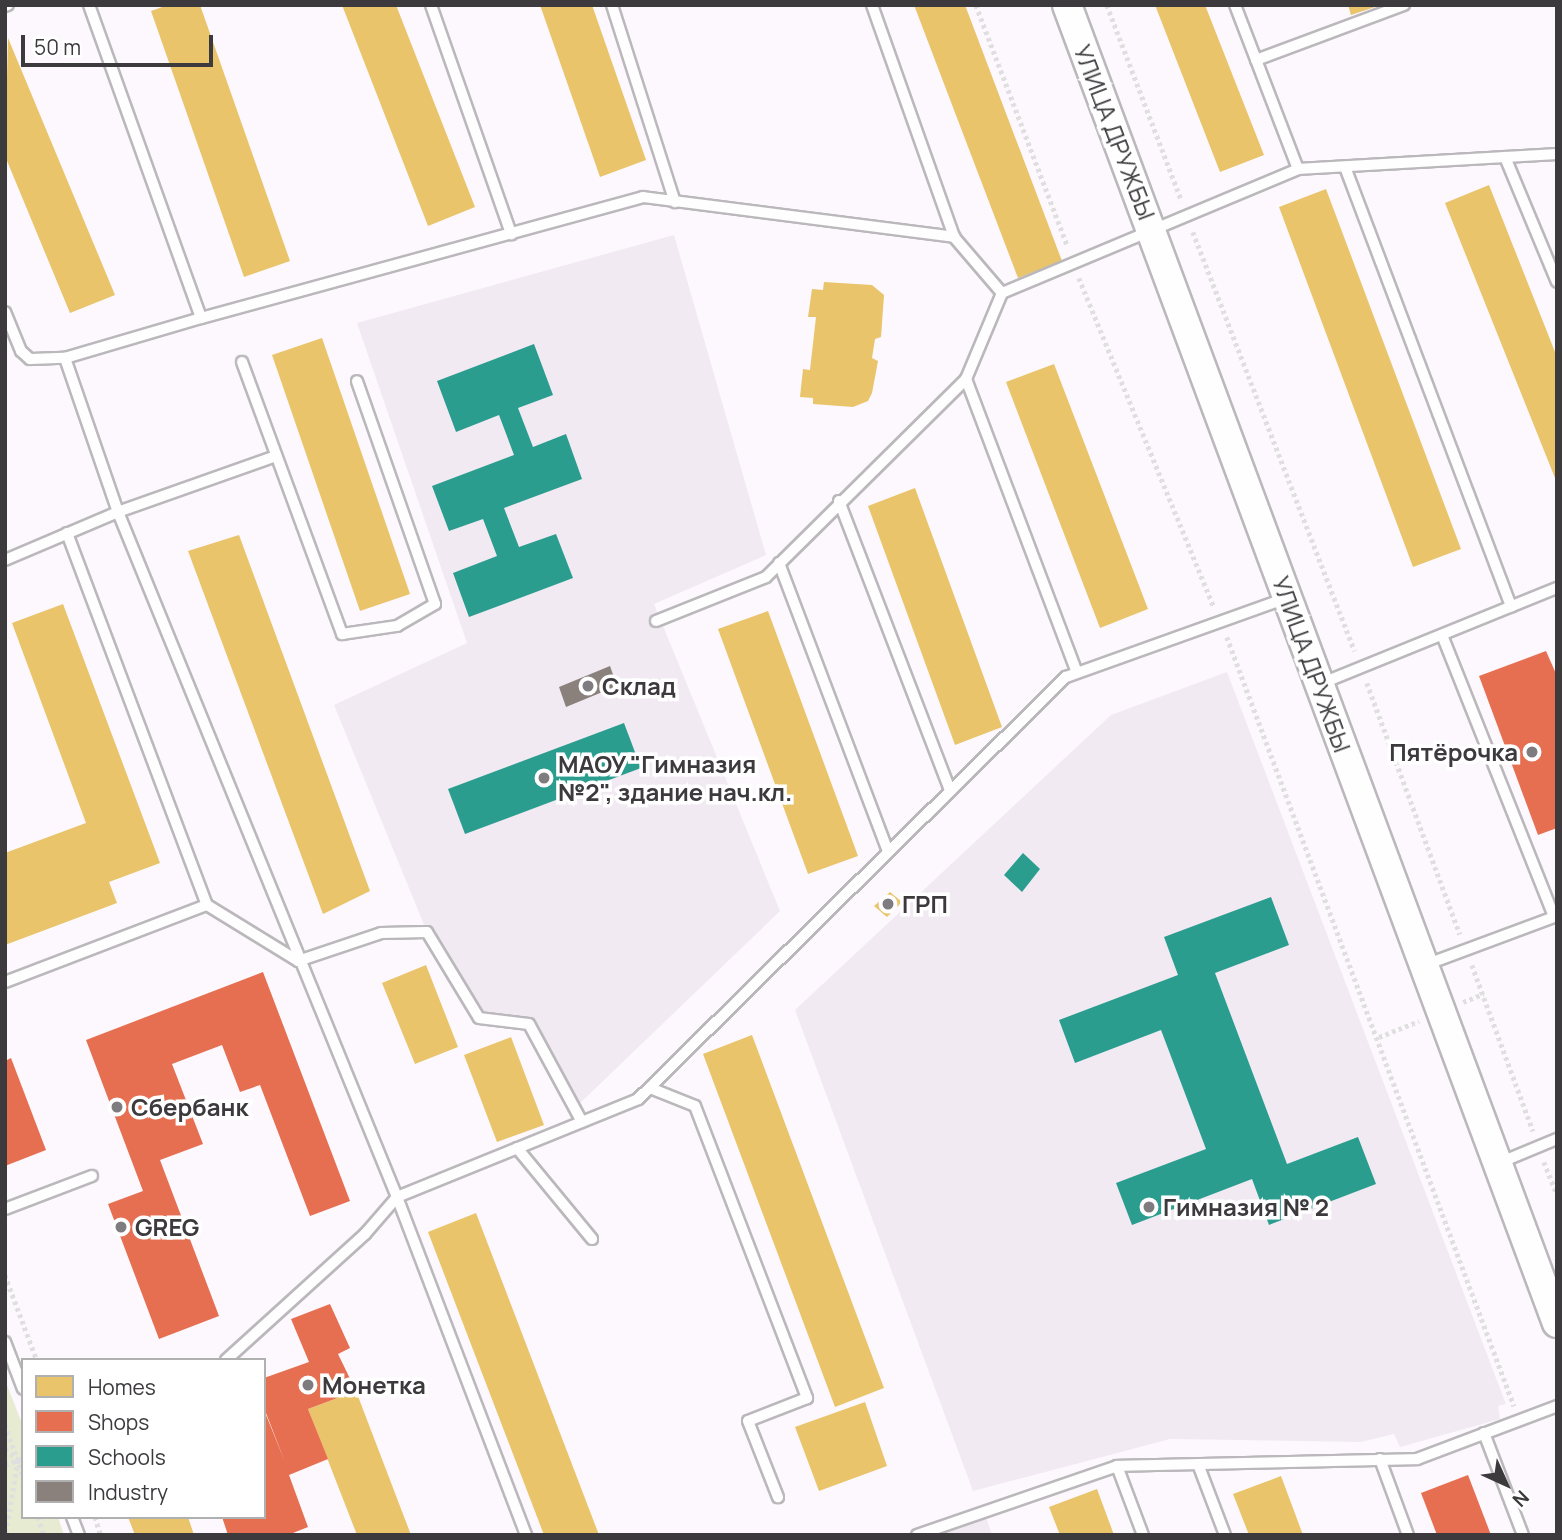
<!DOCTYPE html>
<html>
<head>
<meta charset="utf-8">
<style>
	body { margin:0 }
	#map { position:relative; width:1562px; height:1540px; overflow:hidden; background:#fcf8fd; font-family:Manrope,sans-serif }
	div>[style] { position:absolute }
	.built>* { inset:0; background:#f1eaf3 }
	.green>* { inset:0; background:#e7ebd2 }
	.homes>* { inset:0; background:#e9c46a }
	.shops>* { inset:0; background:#e76f51 }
	.schools>* { inset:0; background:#2a9d8f }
	.industry>* { inset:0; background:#8a817c }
	.path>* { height:4.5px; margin-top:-2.25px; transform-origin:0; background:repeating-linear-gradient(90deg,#e0dfe0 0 3.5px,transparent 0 7px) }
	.roads { filter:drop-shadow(2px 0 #bbb8bc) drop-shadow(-2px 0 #bbb8bc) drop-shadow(0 2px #bbb8bc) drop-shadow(0 -2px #bbb8bc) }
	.service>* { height:10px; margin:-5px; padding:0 5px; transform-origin:5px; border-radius:5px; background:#fffeff }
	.secondary>* { height:28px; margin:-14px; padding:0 14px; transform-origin:14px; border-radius:14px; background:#fffeff }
	.dots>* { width:19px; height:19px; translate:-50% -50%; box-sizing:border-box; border:4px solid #fff; border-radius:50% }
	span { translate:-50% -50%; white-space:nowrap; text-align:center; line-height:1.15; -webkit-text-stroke:7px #fff; paint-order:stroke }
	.street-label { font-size:24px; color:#3c3a3d }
	.poi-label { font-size:24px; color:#3c3a3d; font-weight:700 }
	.left { translate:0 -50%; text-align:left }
	.right { translate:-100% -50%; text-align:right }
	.frame { position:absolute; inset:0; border:7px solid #3c3a3d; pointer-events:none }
	.legend { position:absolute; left:21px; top:1358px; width:245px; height:161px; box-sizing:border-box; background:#fff; border:2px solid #b1b0b1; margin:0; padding:9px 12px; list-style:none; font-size:21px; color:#3c3a3d }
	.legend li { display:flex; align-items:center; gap:14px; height:35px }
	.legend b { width:35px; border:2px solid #b1b0b1 }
	.north { position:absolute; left:1471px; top:1449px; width:70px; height:70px; -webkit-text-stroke:5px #fff; paint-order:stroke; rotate:135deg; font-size:19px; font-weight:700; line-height:28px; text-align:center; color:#3c3a3d }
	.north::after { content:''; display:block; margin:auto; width:24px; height:32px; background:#3c3a3d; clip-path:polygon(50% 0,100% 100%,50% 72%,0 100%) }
	.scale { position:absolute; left:21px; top:35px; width:192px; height:32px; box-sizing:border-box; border:4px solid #3c3a3d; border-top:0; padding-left:9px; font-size:21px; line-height:24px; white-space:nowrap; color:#3c3a3d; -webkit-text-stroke:5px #fff; paint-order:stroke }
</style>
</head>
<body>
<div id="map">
	<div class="built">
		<i style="clip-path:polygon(674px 235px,766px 555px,654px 604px,780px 911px,575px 1108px,529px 1024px,479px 1018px,427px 932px,334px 705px,467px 643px,357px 323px)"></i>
		<i style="clip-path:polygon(1227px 672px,1506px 1404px,1498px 1406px,1500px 1419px,1400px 1447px,1394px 1434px,1361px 1442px,1170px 1439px,973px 1491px,795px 1010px,1111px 715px)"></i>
		<i style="clip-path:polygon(985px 1514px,992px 1535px,924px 1535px)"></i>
	</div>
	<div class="green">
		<i style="clip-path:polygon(5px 1380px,23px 1426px,23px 1517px,58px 1517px,64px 1535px,5px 1535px)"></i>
	</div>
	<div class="homes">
		<i style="clip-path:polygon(168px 5px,200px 5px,290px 261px,244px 277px,151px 11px)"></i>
		<i style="clip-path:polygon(342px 5px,396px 5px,475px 207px,428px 226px)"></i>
		<i style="clip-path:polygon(540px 5px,592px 5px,646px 160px,600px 177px)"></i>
		<i style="clip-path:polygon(914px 5px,965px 5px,1062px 261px,1018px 278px)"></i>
		<i style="clip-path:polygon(1155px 5px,1205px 5px,1264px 155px,1220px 172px)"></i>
		<i style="clip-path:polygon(1348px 5px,1378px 5px,1378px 6px,1351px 15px)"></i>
		<i style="clip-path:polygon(8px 38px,115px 295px,70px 313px,5px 156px)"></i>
		<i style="clip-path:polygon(1489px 185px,1557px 357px,1557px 483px,1445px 203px)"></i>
		<i style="clip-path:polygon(1326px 189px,1461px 549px,1413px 567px,1279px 207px)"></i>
		<i style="clip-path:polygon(824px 282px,872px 285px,884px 295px,881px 337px,875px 339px,872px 358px,878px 361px,872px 393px,868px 401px,853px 407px,813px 404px,813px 398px,800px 397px,803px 369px,810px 370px,816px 317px,808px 317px,812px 289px,823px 290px)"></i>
		<i style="clip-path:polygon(322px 338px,410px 594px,360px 611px,272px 355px)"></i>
		<i style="clip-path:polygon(1054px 364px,1148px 609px,1100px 628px,1006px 382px)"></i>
		<i style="clip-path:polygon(915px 488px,1002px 727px,955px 745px,868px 506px)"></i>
		<i style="clip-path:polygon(239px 535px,370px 891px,323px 914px,188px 551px)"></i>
		<i style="clip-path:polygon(63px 604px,160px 863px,109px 882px,117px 903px,5px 945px,5px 853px,86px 823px,12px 623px)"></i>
		<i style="clip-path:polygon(768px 611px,858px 856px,808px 874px,718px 629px)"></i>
		<i style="clip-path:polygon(890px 892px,902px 902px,887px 917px,874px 906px)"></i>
		<i style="clip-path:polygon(426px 965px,458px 1047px,415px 1064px,382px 983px)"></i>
		<i style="clip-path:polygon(752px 1035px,884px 1388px,835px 1407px,703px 1054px)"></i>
		<i style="clip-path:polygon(511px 1037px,544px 1125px,497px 1142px,464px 1055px)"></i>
		<i style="clip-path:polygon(476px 1213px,599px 1535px,544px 1535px,428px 1232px)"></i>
		<i style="clip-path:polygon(356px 1391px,411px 1535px,357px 1535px,308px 1409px)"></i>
		<i style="clip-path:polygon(865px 1402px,887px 1466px,819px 1491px,795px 1427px)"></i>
		<i style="clip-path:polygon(1281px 1476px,1303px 1535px,1249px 1535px,1233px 1494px)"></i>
		<i style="clip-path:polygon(1097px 1489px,1114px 1535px,1060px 1535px,1049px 1507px)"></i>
		<i style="clip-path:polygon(128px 1517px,188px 1517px,194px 1535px,135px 1535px)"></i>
	</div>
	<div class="shops">
		<i style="clip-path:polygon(1546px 651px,1557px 676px,1557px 828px,1538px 835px,1479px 676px)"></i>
		<i style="clip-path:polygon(263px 972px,350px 1201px,310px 1216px,260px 1085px,240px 1092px,222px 1045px,172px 1064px,203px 1144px,160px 1160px,219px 1316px,159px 1339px,108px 1204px,143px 1191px,86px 1040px)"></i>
		<i style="clip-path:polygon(11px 1058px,46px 1150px,5px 1166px,5px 1061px)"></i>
		<i style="clip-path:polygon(330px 1304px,350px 1348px,338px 1354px,356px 1391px,308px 1409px,328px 1459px,289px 1475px,308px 1527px,288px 1535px,228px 1535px,222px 1517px,264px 1517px,264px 1410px,285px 1462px,264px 1408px,264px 1378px,309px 1362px,291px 1319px)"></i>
		<i style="clip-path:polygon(1468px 1475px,1491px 1535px,1437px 1535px,1421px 1493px)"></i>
	</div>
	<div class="schools">
		<i style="clip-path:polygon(534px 344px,553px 395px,518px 408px,533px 447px,566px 434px,582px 479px,504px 508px,519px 547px,556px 534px,573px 578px,469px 617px,453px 573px,497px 556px,483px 519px,449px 531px,432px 486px,514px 455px,499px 415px,456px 432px,437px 381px)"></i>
		<i style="clip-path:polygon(624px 723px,641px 768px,465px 834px,448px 789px)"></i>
		<i style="clip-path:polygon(1023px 853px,1040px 869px,1022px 892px,1004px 875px)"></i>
		<i style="clip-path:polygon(1271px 897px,1289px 945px,1215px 973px,1287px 1164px,1358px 1137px,1376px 1184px,1269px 1225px,1252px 1179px,1132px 1225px,1116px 1183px,1206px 1149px,1161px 1030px,1075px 1063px,1059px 1020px,1178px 975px,1164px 937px)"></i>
	</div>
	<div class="industry">
		<i style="clip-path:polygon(610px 666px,617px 686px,566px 707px,559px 687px)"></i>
	</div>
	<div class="path">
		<i style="left:976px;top:5px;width:259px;rotate:69.2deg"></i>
		<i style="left:1107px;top:5px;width:210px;rotate:69.1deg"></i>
		<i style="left:1193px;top:232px;width:449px;rotate:68.9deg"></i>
		<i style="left:1079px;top:278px;width:356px;rotate:67.7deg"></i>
		<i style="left:1227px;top:637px;width:821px;rotate:69.53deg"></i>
		<i style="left:1367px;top:683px;width:268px;rotate:69.7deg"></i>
		<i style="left:1472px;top:965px;width:177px;rotate:69.8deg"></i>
		<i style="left:1463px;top:1002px;width:22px;rotate:-22deg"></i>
		<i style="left:1379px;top:1037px;width:43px;rotate:-21.8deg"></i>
		<i style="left:1544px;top:1162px;width:35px;rotate:68deg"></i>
		<i style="left:5px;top:1275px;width:91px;rotate:69.4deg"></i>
		<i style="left:5px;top:1425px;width:53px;rotate:70.2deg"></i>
		<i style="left:5px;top:1449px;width:17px;rotate:40deg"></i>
		<i style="left:18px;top:1460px;width:76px;rotate:99.1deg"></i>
		<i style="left:5px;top:1465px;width:19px;rotate:-21deg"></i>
		<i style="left:38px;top:1517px;width:19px;rotate:72deg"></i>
		<i style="left:95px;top:1517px;width:19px;rotate:72deg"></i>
	</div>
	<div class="roads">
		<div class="service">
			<i style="left:89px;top:5px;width:332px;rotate:70.3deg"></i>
			<i style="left:201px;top:318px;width:458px;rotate:-15.3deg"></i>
			<i style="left:643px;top:197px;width:314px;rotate:7.3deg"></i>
			<i style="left:954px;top:237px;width:74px;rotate:49.4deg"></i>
			<i style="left:1002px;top:293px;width:321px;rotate:-22.7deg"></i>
			<i style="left:1298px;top:169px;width:176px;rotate:-111deg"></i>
			<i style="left:431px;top:5px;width:243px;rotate:70.7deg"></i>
			<i style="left:612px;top:5px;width:207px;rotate:72.3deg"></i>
			<i style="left:872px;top:5px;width:246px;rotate:70.5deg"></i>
			<i style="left:5px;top:6px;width:3px;rotate:-18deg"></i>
			<i style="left:1256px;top:60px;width:158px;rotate:-20.4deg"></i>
			<i style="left:1505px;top:157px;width:135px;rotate:67.4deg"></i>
			<i style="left:1345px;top:167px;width:470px;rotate:69.3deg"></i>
			<i style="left:1298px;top:169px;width:259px;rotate:-3.3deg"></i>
			<i style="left:5px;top:312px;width:42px;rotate:67.7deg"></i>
			<i style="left:21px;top:351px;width:12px;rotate:42deg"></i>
			<i style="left:30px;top:359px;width:35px;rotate:-2deg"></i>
			<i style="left:242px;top:362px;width:290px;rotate:69.8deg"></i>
			<i style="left:342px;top:634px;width:56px;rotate:-8.3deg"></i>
			<i style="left:397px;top:626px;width:44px;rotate:-30.1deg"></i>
			<i style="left:435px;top:604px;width:236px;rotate:-109.3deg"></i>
			<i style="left:966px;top:379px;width:313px;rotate:69.3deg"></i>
			<i style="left:276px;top:456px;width:168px;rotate:160.5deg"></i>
			<i style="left:118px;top:512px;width:740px;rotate:67.84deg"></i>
			<i style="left:397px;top:1197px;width:362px;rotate:69.1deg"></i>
			<i style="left:839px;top:501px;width:310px;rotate:69deg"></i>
			<i style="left:67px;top:533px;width:397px;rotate:69.4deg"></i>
			<i style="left:5px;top:560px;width:123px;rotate:-23deg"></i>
			<i style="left:118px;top:512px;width:163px;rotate:-109deg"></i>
			<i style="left:65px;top:358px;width:142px;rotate:-16.4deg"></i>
			<i style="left:779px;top:563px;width:309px;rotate:69.3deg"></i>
			<i style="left:656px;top:621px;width:118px;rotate:-21.8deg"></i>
			<i style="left:766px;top:577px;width:281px;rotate:-44.7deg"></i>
			<i style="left:966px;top:379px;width:93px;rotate:-67.3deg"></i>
			<i style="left:1442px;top:635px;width:303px;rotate:68.3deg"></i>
			<i style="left:1320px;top:684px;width:256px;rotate:-22.1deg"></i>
			<i style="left:1425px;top:965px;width:141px;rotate:-20.4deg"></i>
			<i style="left:5px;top:982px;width:216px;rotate:-20.9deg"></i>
			<i style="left:207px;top:905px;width:107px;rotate:31.6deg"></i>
			<i style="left:298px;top:961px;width:88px;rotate:-18.6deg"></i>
			<i style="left:381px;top:933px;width:46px;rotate:-1.2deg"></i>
			<i style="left:427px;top:932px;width:100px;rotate:58.8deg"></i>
			<i style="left:479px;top:1018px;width:50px;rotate:6.8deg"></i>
			<i style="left:529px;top:1024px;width:111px;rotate:61.6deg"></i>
			<i style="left:650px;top:1088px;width:48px;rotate:21.8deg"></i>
			<i style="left:695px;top:1106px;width:313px;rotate:69deg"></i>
			<i style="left:807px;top:1398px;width:63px;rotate:158.7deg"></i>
			<i style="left:748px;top:1421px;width:82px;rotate:68.5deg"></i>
			<i style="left:517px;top:1148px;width:118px;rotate:50.5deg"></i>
			<i style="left:1499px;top:1163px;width:63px;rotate:-22.5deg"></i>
			<i style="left:5px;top:1209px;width:93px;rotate:-20.8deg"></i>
			<i style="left:5px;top:1342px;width:50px;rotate:69deg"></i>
			<i style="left:226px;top:1360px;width:188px;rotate:-42.2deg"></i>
			<i style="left:365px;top:1234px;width:49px;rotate:-49.1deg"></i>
			<i style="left:397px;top:1197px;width:260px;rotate:-22.1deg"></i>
			<i style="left:638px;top:1099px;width:601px;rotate:-44.6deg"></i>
			<i style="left:1066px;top:677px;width:235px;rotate:-19.7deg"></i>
			<i style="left:1484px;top:1433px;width:109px;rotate:69.1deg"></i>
			<i style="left:1380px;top:1459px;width:81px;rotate:69.8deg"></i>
			<i style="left:1198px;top:1464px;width:76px;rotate:69.2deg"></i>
			<i style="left:1117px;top:1466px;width:74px;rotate:69.4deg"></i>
			<i style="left:72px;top:1517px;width:19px;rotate:69deg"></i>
			<i style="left:917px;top:1535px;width:212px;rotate:-19deg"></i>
			<i style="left:1117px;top:1466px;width:300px;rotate:-1.3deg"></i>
			<i style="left:1417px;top:1459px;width:150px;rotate:-20.7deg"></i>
		</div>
		<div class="secondary">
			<i style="left:1067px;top:5px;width:1406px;rotate:69.61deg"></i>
		</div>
	</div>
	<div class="dots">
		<i style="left:588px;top:686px;background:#7f7c80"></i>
		<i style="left:1532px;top:752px;background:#7f7c80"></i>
		<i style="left:544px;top:778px;background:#7f7c80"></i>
		<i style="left:888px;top:904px;background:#7f7c80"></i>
		<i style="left:117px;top:1107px;background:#7f7c80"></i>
		<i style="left:1149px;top:1207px;background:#7f7c80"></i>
		<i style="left:121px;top:1227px;background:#7f7c80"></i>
		<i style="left:308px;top:1385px;background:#7f7c80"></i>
	</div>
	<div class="street-label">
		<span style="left:1115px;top:132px;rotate:69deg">УЛИЦА ДРУЖБЫ</span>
		<span style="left:1312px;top:664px;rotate:70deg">УЛИЦА ДРУЖБЫ</span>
	</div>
	<div class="poi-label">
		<span class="left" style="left:602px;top:686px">Склад</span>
		<span class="right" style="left:1518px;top:752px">Пятёрочка</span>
		<span class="left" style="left:558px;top:778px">МАОУ "Гимназия<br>№2", здание нач.кл.</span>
		<span class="left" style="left:902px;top:904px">ГРП</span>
		<span class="left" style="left:131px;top:1107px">Сбербанк</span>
		<span class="left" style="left:1163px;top:1207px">Гимназия № 2</span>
		<span class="left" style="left:135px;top:1227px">GREG</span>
		<span class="left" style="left:322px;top:1385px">Монетка</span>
	</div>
	<div class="frame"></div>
	<ul class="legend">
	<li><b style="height:19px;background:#e9c46a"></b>Homes</li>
	<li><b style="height:19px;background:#e76f51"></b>Shops</li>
	<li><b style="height:19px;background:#2a9d8f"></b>Schools</li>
	<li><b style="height:19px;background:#8a817c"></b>Industry</li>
	</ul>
	<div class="north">N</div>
	<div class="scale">50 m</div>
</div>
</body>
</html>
